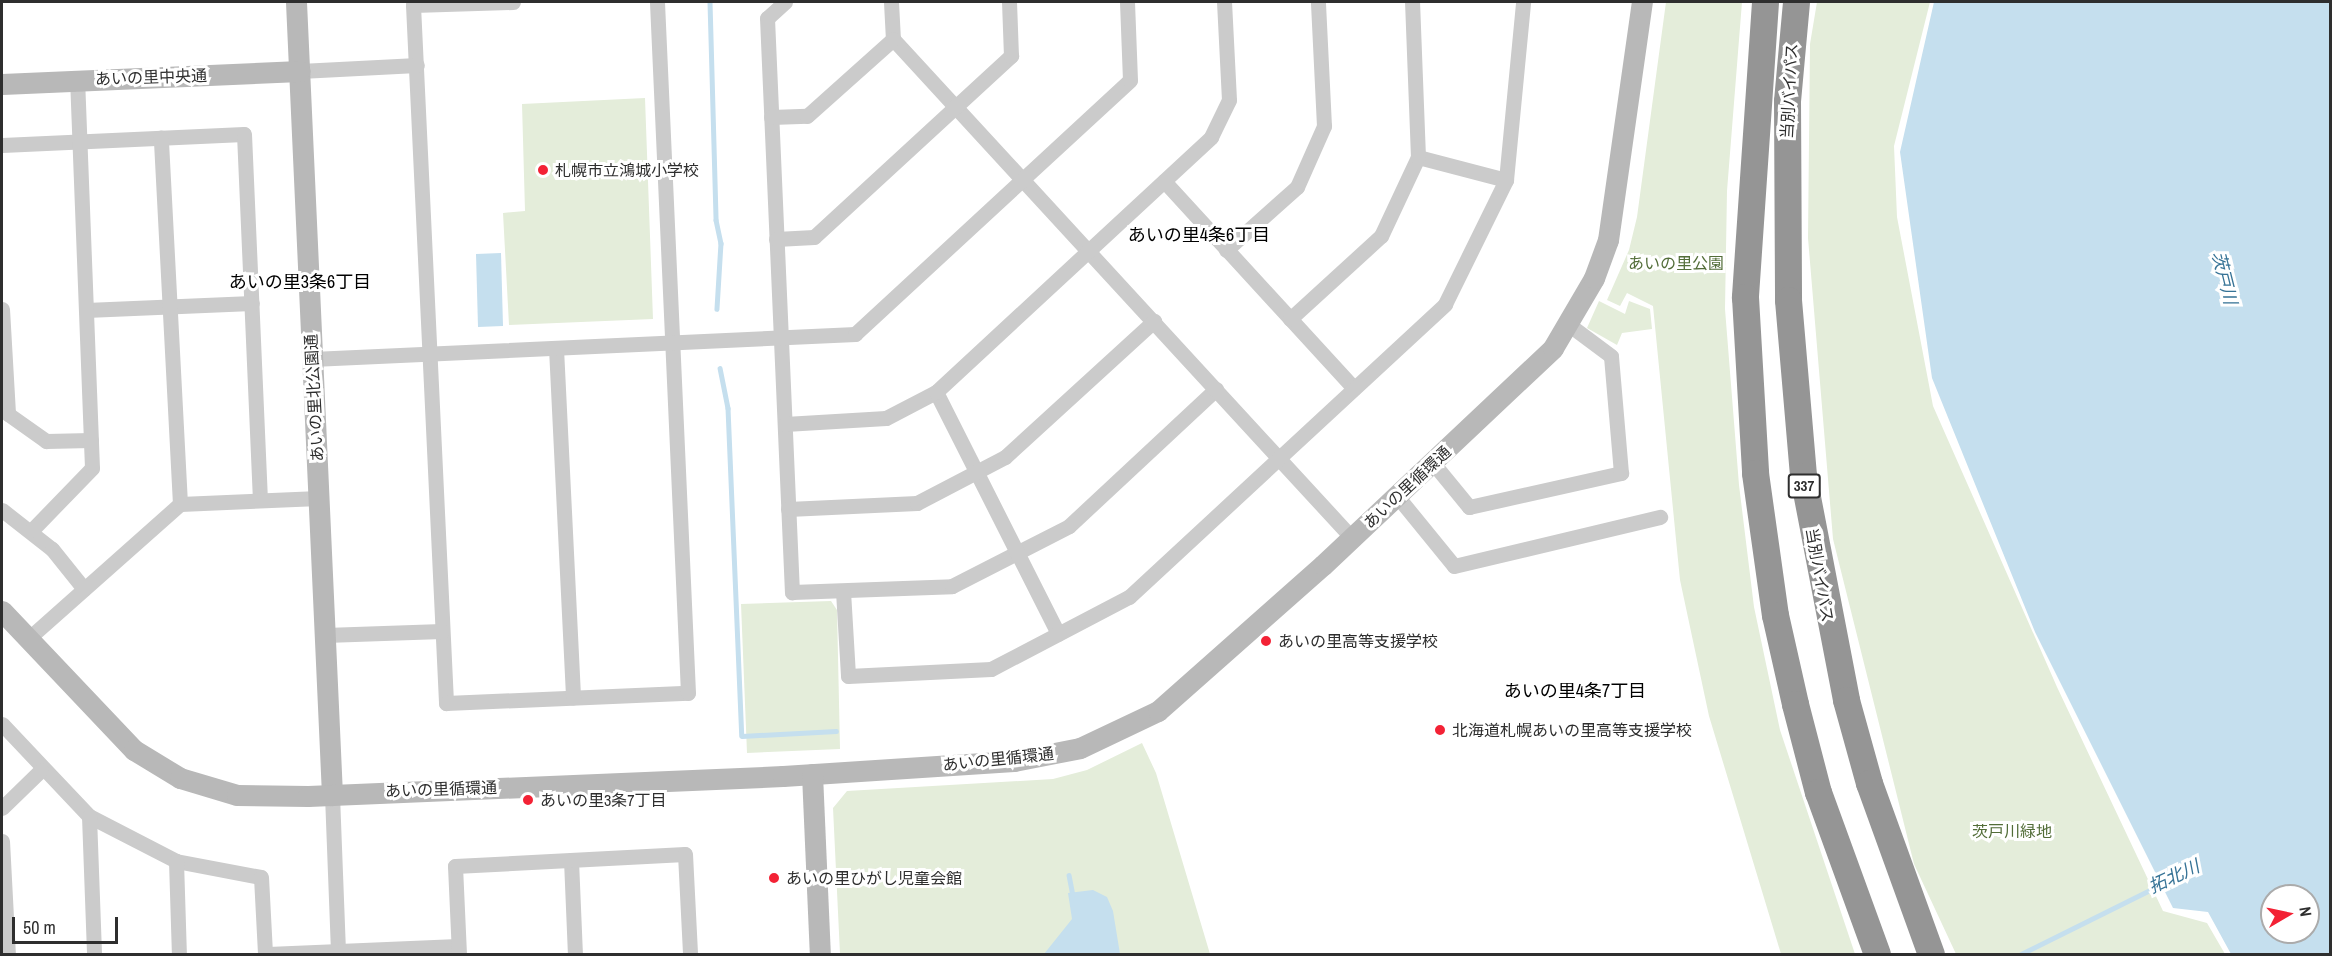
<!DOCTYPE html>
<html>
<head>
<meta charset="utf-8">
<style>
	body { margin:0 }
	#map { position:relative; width:2332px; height:956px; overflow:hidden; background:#fff; font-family:"Archivo Narrow","Noto Sans JP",sans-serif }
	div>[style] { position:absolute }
	.green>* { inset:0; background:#e4edda }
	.water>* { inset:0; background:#c5dfee }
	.stream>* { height:4.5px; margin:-2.25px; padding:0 2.25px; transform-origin:2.25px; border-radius:2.25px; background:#c5dfee }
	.street>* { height:15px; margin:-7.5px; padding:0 7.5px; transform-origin:7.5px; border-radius:7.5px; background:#cbcbcb }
	.secondary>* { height:21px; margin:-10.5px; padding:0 10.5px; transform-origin:10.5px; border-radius:10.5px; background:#b8b8b8 }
	.highway>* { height:27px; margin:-13.5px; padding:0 13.5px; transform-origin:13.5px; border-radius:13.5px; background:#959595 }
	.dots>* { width:16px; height:16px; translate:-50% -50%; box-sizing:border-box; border:3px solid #fff; border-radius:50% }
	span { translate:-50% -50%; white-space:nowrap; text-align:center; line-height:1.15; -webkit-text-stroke:6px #fff; paint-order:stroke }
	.shield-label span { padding:2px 4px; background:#fff; border:2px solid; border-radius:4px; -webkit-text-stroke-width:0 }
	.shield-label { font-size:15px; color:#2e2e2e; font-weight:700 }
	.street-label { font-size:16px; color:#2e2e2e }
	.poi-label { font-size:16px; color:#2e2e2e }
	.left { translate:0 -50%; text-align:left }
	.park-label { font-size:16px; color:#526d38 }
	.neighbourhood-label { font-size:18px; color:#000 }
	.water-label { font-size:18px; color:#367396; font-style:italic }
	.frame { position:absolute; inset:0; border:3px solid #2e2e2e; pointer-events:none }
	.north { position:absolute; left:2260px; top:884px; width:60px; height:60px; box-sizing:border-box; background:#fff; border:2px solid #ababab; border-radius:50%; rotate:81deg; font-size:16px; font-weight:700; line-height:24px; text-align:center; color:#2e2e2e }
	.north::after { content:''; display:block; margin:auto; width:21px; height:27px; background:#f32235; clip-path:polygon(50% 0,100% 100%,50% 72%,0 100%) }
	.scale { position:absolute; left:12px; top:917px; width:106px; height:27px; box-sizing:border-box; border:3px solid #2e2e2e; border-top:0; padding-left:8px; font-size:18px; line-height:21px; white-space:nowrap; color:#2e2e2e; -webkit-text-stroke:4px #fff; paint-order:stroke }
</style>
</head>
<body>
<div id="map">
	<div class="green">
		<i style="clip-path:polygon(1666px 2px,1742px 2px,1727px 191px,1725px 309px,1739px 485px,1754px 607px,1780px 730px,1855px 954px,1781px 954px,1709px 716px,1680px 580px,1653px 306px,1627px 293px,1620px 306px,1607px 300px,1629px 250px,1637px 217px)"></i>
		<i style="clip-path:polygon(1817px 2px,1930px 2px,1894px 146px,1897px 217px,1933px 406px,2057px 687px,2163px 911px,2207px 923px,2225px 954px,1956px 954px,1914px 864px,1833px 539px,1808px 238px,1810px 44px)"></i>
		<i style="clip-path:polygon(645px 98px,653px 319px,509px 325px,503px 213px,525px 211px,522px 104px)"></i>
		<i style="clip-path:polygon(1599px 301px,1625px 314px,1629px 301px,1650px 309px,1652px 329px,1622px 333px,1617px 345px,1587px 328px)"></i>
		<i style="clip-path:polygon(831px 601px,837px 610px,840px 749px,747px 753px,741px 604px)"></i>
		<i style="clip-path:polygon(1142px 743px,1156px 773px,1210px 954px,840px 954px,833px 808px,847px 791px,1053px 779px,1087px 770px)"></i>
	</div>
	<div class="water">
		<i style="clip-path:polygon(evenodd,1934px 2px,2330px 2px,2330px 954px,2231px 954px,2208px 912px,2173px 908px,2035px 632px,1932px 378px,1900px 152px,1934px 2px,2272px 896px,2308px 896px,2308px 932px,2272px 932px,2272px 896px)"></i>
		<i style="clip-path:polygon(501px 253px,503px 326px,478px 327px,476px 254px)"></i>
		<i style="clip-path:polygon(1093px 890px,1107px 897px,1113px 911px,1120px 954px,1044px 954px,1072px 919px,1068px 893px)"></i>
	</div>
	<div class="stream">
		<i style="left:710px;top:2px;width:218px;rotate:88.4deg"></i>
		<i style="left:716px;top:220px;width:24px;rotate:78deg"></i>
		<i style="left:721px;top:243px;width:66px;rotate:93.5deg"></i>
		<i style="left:720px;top:368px;width:41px;rotate:78.7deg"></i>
		<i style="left:728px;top:408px;width:328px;rotate:87.6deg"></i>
		<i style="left:742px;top:736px;width:94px;rotate:-3deg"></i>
		<i style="left:1069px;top:875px;width:20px;rotate:79deg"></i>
		<i style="left:2021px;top:954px;width:162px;rotate:-26.4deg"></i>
	</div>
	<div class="street">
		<i style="left:513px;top:2px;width:100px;rotate:178.3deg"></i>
		<i style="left:413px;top:5px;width:699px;rotate:87.29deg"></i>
		<i style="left:446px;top:703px;width:242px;rotate:-2.4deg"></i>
		<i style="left:688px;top:693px;width:692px;rotate:-92.57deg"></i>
		<i style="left:785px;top:2px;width:24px;rotate:138deg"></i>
		<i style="left:767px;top:18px;width:575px;rotate:87.51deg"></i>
		<i style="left:792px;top:592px;width:160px;rotate:-2.1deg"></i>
		<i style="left:952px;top:586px;width:131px;rotate:-27.1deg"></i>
		<i style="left:1069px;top:526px;width:201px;rotate:-43deg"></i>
		<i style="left:891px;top:2px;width:37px;rotate:87deg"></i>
		<i style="left:893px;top:39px;width:678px;rotate:47.39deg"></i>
		<i style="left:300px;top:71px;width:117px;rotate:-2.9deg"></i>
		<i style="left:771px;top:117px;width:36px;rotate:-2deg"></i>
		<i style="left:807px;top:116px;width:115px;rotate:-41.8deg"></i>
		<i style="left:2px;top:145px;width:242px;rotate:-2.6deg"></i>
		<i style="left:244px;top:134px;width:366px;rotate:87.5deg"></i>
		<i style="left:1418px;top:157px;width:91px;rotate:14.6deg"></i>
		<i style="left:1164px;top:181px;width:281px;rotate:47.5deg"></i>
		<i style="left:776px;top:239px;width:38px;rotate:-3deg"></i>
		<i style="left:814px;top:237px;width:268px;rotate:-42.6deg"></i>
		<i style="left:1011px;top:56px;width:54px;rotate:-92.1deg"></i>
		<i style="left:1226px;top:250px;width:95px;rotate:-41.6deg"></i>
		<i style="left:1297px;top:187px;width:67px;rotate:-66.1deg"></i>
		<i style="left:1324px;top:126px;width:124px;rotate:-92.8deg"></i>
		<i style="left:2px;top:309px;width:105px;rotate:86.7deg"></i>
		<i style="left:8px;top:414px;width:47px;rotate:35.4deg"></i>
		<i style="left:46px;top:441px;width:45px;rotate:-1.3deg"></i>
		<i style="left:86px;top:310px;width:166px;rotate:-2.4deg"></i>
		<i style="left:1290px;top:319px;width:123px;rotate:-42.4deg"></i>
		<i style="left:1381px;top:236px;width:87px;rotate:-64.9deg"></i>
		<i style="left:1418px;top:157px;width:155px;rotate:-92.2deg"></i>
		<i style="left:556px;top:348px;width:350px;rotate:87.2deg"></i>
		<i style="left:312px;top:359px;width:544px;rotate:-2.64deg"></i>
		<i style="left:855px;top:334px;width:374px;rotate:-42.7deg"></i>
		<i style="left:1130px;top:80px;width:78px;rotate:-92.2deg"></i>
		<i style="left:936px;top:392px;width:271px;rotate:63.2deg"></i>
		<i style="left:785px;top:424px;width:101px;rotate:-3.4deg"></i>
		<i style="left:886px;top:418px;width:56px;rotate:-27.5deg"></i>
		<i style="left:936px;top:392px;width:375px;rotate:-42.8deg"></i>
		<i style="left:1211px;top:137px;width:41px;rotate:-64.1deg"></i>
		<i style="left:1229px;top:100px;width:98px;rotate:-92.9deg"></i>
		<i style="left:1433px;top:463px;width:57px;rotate:50.7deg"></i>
		<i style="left:1469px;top:507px;width:156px;rotate:-12.6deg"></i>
		<i style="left:1621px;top:473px;width:117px;rotate:-94.9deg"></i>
		<i style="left:1611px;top:356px;width:54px;rotate:-143.3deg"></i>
		<i style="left:1397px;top:496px;width:90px;rotate:50.8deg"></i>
		<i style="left:1454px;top:566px;width:212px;rotate:-13.4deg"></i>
		<i style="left:180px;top:504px;width:139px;rotate:-2.5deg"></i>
		<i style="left:788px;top:509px;width:129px;rotate:-2.7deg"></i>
		<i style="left:917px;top:503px;width:99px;rotate:-27.6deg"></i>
		<i style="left:1005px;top:457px;width:202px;rotate:-42.4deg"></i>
		<i style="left:2px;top:510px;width:63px;rotate:38deg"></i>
		<i style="left:52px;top:549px;width:51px;rotate:51.3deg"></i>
		<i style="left:32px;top:530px;width:86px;rotate:-45.9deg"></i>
		<i style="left:92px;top:468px;width:388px;rotate:-92.2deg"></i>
		<i style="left:843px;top:591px;width:85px;rotate:86.6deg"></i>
		<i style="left:848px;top:676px;width:143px;rotate:-2.8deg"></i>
		<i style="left:991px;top:669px;width:156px;rotate:-27.6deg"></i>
		<i style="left:1129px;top:597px;width:431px;rotate:-42.8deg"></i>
		<i style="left:1445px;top:304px;width:138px;rotate:-63.8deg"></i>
		<i style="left:1506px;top:180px;width:179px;rotate:-84.5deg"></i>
		<i style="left:325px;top:635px;width:117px;rotate:-2deg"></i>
		<i style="left:29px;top:638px;width:202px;rotate:-41.6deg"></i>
		<i style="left:180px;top:504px;width:367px;rotate:-93deg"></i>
		<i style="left:2px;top:724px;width:127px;rotate:46.6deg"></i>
		<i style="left:89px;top:816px;width:98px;rotate:27.3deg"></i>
		<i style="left:176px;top:861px;width:86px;rotate:10.7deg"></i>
		<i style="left:261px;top:877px;width:77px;rotate:87deg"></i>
		<i style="left:332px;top:795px;width:159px;rotate:87.8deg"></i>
		<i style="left:2px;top:808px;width:54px;rotate:-44.3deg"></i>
		<i style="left:89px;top:816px;width:138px;rotate:87.9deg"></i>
		<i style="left:2px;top:841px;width:113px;rotate:87deg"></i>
		<i style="left:571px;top:860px;width:94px;rotate:87.6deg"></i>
		<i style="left:176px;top:861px;width:93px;rotate:88.2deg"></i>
		<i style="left:268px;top:954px;width:190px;rotate:-2.4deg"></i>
		<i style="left:459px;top:954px;width:88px;rotate:-92.6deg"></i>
		<i style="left:455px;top:866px;width:230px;rotate:-3deg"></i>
		<i style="left:685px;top:854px;width:100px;rotate:87.1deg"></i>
	</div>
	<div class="secondary">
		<i style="left:296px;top:2px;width:794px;rotate:87.4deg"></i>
		<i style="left:2px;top:84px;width:298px;rotate:-2.5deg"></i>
		<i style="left:2px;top:611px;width:192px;rotate:46.5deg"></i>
		<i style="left:134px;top:750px;width:54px;rotate:31.3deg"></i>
		<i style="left:180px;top:778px;width:59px;rotate:16.6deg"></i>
		<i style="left:237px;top:795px;width:71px;rotate:0.8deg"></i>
		<i style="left:308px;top:796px;width:475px;rotate:-2.4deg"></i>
		<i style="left:783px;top:776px;width:231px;rotate:-3.7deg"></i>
		<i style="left:1014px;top:761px;width:67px;rotate:-11.1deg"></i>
		<i style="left:1080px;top:748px;width:86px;rotate:-25.4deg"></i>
		<i style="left:1158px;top:711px;width:220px;rotate:-41.5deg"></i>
		<i style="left:1323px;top:565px;width:316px;rotate:-43.3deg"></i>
		<i style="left:1553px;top:348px;width:81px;rotate:-59.6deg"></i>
		<i style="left:1594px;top:278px;width:40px;rotate:-69.8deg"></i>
		<i style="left:1608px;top:240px;width:240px;rotate:-81.9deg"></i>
		<i style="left:812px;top:774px;width:180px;rotate:87.5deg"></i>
	</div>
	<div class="highway">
		<i style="left:1765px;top:2px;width:296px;rotate:93.9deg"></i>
		<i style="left:1745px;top:297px;width:176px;rotate:86.7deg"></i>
		<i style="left:1755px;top:473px;width:143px;rotate:82deg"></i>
		<i style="left:1775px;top:615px;width:91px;rotate:77.3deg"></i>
		<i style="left:1795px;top:704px;width:91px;rotate:75.4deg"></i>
		<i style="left:1818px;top:792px;width:172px;rotate:70deg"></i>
		<i style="left:1796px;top:2px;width:99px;rotate:95.2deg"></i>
		<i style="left:1787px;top:101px;width:199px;rotate:89.7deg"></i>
		<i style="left:1788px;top:300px;width:177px;rotate:85.1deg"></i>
		<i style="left:1803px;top:476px;width:228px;rotate:79.1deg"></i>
		<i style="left:1846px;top:700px;width:86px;rotate:74.5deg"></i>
		<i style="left:1869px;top:783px;width:182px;rotate:70.1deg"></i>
	</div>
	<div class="dots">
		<i style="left:543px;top:170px;background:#f32235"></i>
		<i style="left:1266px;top:641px;background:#f32235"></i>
		<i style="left:1440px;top:730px;background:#f32235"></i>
		<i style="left:528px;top:800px;background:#f32235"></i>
		<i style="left:774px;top:878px;background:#f32235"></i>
	</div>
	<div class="shield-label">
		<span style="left:1804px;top:486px">337</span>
	</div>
	<div class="street-label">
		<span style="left:151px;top:77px;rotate:-2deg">あいの里中央通</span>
		<span style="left:1789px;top:91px;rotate:-87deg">当別バイパス</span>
		<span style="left:314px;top:398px;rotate:-93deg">あいの里北公園通</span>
		<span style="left:1407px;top:487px;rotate:-43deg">あいの里循環通</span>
		<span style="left:1820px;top:575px;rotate:80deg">当別バイパス</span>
		<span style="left:998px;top:759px;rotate:-6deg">あいの里循環通</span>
		<span style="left:441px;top:789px;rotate:-2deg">あいの里循環通</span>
	</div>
	<div class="poi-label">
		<span class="left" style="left:555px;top:170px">札幌市立鴻城小学校</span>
		<span class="left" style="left:1278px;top:641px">あいの里高等支援学校</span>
		<span class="left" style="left:1452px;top:730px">北海道札幌あいの里高等支援学校</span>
		<span class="left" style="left:540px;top:800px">あいの里3条7丁目</span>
		<span class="left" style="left:786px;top:878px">あいの里ひがし児童会館</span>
	</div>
	<div class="park-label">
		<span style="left:1676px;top:263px">あいの里公園</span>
		<span style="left:2012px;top:831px">茨戸川緑地</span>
	</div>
	<div class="neighbourhood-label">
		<span style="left:1199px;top:235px">あいの里4条6丁目</span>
		<span style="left:300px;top:282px">あいの里3条6丁目</span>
		<span style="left:1575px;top:691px">あいの里4条7丁目</span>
	</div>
	<div class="water-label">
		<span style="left:2224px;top:278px;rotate:76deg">茨戸川</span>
		<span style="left:2174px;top:877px;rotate:-25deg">拓北川</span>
	</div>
	<div class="frame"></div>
	<div class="north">N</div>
	<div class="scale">50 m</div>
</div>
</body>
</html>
